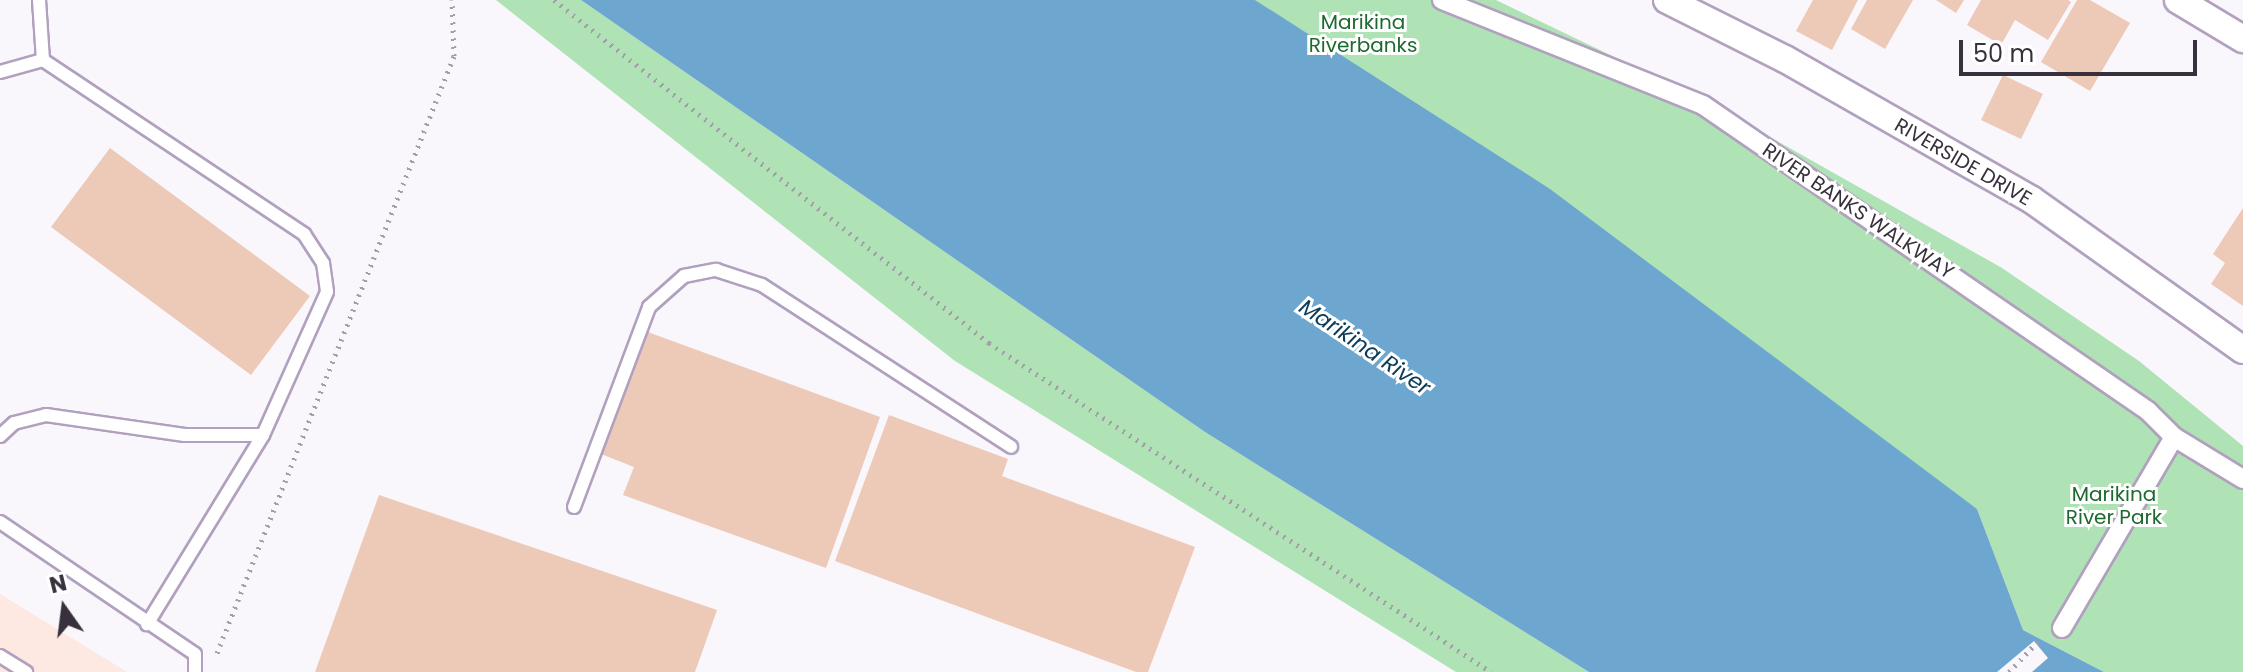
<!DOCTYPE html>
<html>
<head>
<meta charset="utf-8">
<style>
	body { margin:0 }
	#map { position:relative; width:2243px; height:672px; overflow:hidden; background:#f9f6fc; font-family:Poppins,sans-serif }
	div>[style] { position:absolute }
	.commercial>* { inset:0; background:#fde8e2 }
	.green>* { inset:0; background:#afe2b5 }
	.water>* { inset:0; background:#6da7d0 }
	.pier>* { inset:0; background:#f9f6fc }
	.building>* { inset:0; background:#edc9b8 }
	.path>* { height:5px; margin-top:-2.5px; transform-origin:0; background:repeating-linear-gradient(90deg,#a39ea7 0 2px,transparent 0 8px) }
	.roads { filter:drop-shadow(2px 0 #b1a0be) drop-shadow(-2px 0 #b1a0be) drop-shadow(0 2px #b1a0be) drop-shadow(0 -2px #b1a0be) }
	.service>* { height:12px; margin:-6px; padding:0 6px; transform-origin:6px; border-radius:6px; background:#fff }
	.pedestrian>* { height:18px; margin:-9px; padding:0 9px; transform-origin:9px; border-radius:9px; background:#fff }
	.minor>* { height:26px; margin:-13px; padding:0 13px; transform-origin:13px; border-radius:13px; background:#fff }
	span { translate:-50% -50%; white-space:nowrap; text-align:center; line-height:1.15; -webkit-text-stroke:6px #fff; paint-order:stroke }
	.park-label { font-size:20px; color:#1d692f }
	.street-label { font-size:20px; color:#38313d }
	.water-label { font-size:22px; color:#0d3c59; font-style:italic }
	.north { position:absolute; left:24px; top:568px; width:80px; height:80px; -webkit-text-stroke:6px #fff; paint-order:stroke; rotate:346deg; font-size:22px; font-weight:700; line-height:32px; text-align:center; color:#38313d }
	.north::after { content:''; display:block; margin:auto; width:28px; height:36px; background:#38313d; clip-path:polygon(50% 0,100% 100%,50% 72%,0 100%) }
	.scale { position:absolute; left:1959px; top:40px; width:238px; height:36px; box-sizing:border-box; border:4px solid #38313d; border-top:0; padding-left:10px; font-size:24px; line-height:28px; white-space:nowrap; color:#38313d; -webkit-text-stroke:6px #fff; paint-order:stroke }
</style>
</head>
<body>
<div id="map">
	<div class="commercial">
		<i style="clip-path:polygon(0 594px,127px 672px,0 672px)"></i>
	</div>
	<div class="green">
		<i style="clip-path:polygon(496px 0,581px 0,1205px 432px,1589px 672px,1456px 672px,955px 361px)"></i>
		<i style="clip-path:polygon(1255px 0,1496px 0,1710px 103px,2002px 268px,2139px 361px,2243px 446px,2243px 672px,2104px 672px,2023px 630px,1977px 509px)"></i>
	</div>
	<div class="water">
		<i style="clip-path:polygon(581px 0,1255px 0,1550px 189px,1977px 509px,2023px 630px,2104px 672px,1589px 672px,1205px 432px)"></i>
	</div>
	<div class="pier">
		<i style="clip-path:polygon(2034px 641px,2048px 658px,2032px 672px,1997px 672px)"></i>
	</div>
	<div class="building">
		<i style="clip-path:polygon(1813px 0,1858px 0,1832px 50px,1796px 31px)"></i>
		<i style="clip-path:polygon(1867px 0,1913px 0,1885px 49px,1851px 29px)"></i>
		<i style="clip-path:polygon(1936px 0,1964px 0,1956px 13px)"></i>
		<i style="clip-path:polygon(1981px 0,2068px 0,2071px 2px,2048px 40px,2015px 20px,2001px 45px,1967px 25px)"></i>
		<i style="clip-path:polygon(2077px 0,2090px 0,2130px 23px,2090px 91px,2041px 62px)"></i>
		<i style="clip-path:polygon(2003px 75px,2043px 94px,2021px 139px,1981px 120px)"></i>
		<i style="clip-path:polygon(110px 148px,310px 296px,251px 375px,51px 227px)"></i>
		<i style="clip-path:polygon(2243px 208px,2243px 306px,2211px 284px,2225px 263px,2213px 254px)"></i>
		<i style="clip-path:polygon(645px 331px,880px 417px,826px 568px,623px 495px,634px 467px,601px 454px)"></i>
		<i style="clip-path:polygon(889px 415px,1008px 459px,1002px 476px,1195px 547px,1148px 672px,1136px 672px,835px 561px)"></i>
		<i style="clip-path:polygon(379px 495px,717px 610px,695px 672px,315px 672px)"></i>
	</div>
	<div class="path">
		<i style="left:554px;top:0;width:554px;rotate:38.26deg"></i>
		<i style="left:989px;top:343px;width:600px;rotate:33.24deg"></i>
		<i style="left:217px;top:653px;width:642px;rotate:-68.35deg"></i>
		<i style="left:454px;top:56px;width:56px;rotate:-92deg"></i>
		<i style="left:2009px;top:672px;width:47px;rotate:-46.7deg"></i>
	</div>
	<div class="roads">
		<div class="service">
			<i style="left:39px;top:0;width:60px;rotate:86.2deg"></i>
			<i style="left:0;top:72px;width:45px;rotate:-15.6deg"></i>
			<i style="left:43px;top:60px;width:314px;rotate:33.7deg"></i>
			<i style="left:304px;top:234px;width:35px;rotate:57deg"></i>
			<i style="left:323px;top:263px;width:29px;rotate:82deg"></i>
			<i style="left:327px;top:292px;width:157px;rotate:114.1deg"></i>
			<i style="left:263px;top:435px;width:222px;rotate:121.5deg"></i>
			<i style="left:0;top:436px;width:19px;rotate:-43deg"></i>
			<i style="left:14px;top:423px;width:33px;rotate:-14deg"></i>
			<i style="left:46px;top:415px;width:140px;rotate:8.2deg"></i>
			<i style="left:185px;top:435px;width:78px"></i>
			<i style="left:574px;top:507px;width:214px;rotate:-69.4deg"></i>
			<i style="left:649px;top:307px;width:47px;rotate:-41.5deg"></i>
			<i style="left:684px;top:276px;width:33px;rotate:-11deg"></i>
			<i style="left:716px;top:270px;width:48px;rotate:18.1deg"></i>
			<i style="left:762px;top:285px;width:297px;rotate:33deg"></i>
			<i style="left:0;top:522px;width:235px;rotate:34.1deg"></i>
			<i style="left:195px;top:654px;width:18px;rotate:90deg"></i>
			<i style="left:0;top:656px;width:31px;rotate:32deg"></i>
		</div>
		<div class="pedestrian">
			<i style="left:1442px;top:0;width:281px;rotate:21.9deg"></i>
			<i style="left:1703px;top:105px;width:540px;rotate:34.51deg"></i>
			<i style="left:2148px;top:411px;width:37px;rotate:45deg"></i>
			<i style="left:2174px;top:437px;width:81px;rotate:31.3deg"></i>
			<i style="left:2062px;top:628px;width:221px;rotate:-59.6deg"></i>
		</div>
		<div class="minor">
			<i style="left:1667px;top:0;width:132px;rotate:26.6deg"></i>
			<i style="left:1785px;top:59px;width:284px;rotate:29.7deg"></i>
			<i style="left:2032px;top:200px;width:259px;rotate:35.4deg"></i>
			<i style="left:2178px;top:0;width:76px;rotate:31deg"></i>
		</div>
	</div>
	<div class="park-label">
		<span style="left:1363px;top:34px">Marikina<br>Riverbanks</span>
		<span style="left:2114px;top:506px">Marikina<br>River Park</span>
	</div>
	<div class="street-label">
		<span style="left:1963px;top:162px;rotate:30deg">RIVERSIDE DRIVE</span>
		<span style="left:1858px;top:211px;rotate:34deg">RIVER BANKS WALKWAY</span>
	</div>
	<div class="water-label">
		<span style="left:1365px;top:347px;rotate:34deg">Marikina River</span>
	</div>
	<div class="north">N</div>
	<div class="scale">50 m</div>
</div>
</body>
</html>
